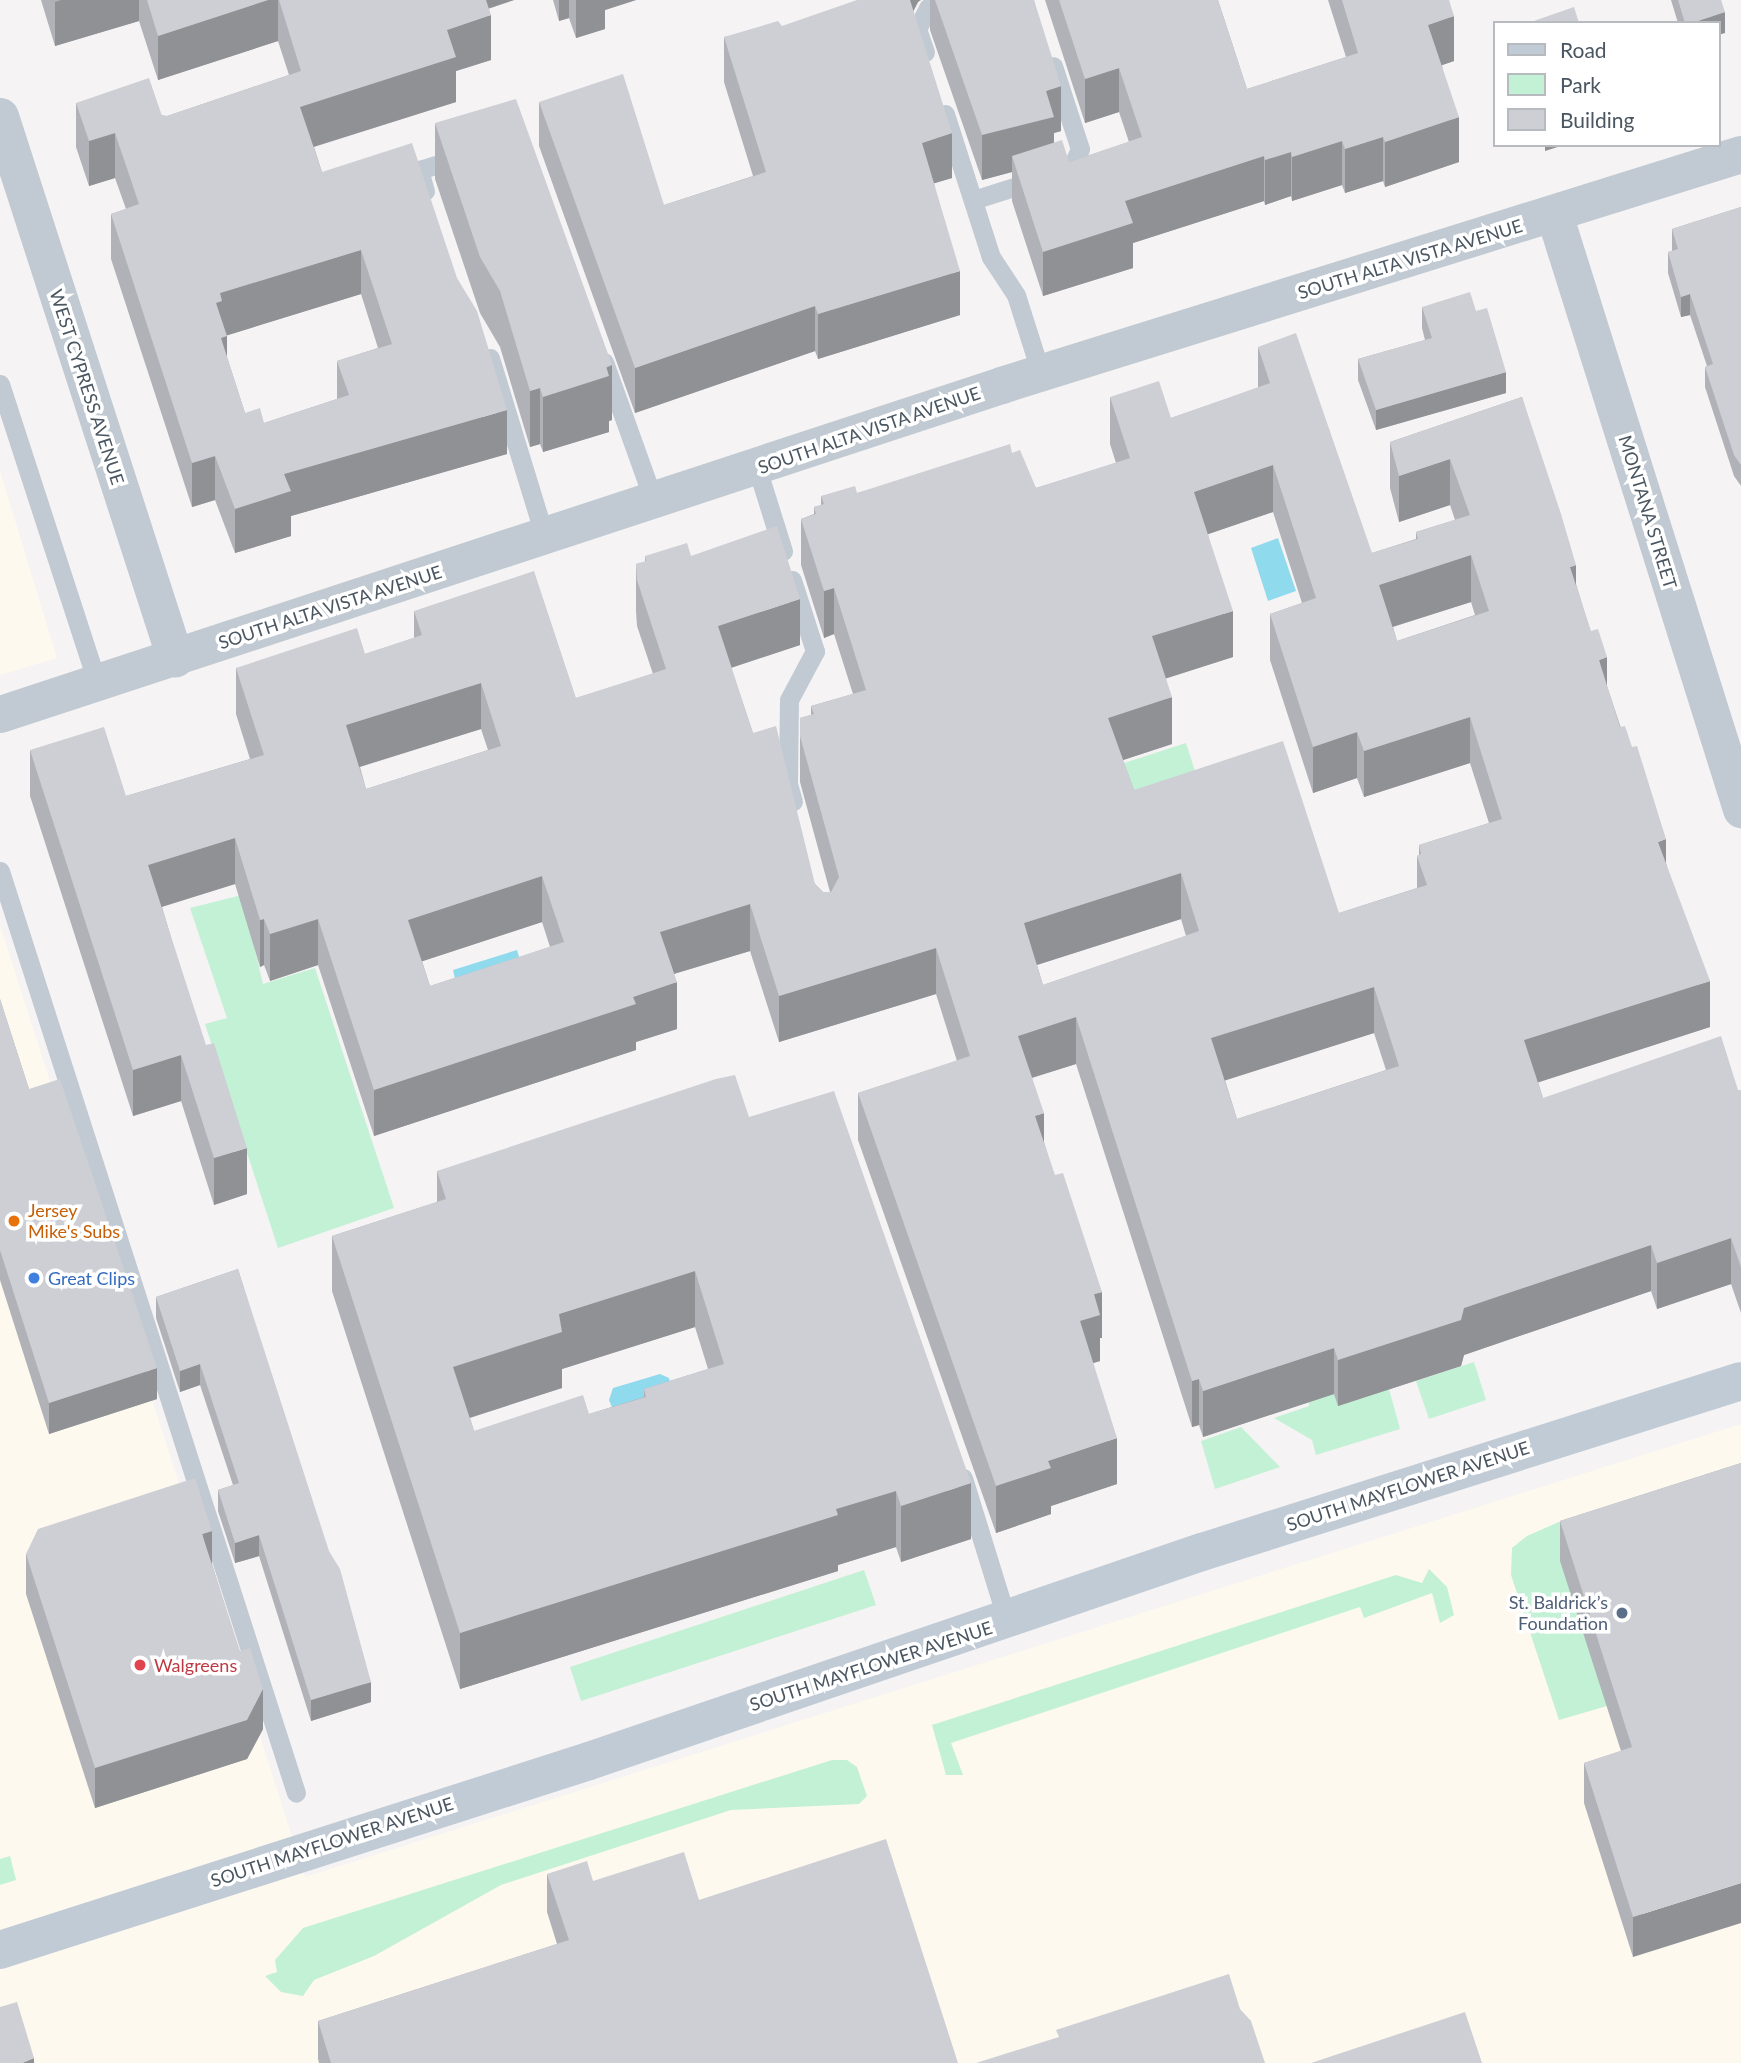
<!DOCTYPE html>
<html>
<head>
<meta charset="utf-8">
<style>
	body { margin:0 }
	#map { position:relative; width:1741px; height:2063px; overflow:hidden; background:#f5f3f3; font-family:Lato,sans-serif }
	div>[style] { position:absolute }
	.commercial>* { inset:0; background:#fdf9ef }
	.green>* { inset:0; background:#c3f1d5 }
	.water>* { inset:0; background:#90daee }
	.lane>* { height:19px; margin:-9.5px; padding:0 9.5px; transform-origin:9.5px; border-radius:9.5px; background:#c1cad2 }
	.street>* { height:37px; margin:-18.5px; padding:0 18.5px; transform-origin:18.5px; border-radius:18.5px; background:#c1cad2 }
	.secondary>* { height:38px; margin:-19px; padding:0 19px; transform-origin:19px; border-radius:19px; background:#c1cbd6 }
	.wall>* { inset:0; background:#b0b2b7 }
	.shaded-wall>* { inset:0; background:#909195 }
	.building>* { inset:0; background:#cdcfd5 }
	.dots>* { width:19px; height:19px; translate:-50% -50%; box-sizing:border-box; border:4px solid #fff; border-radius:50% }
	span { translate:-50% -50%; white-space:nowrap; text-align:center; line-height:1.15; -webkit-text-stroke:7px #fff; paint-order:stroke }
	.street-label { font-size:18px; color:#4a5661 }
	.food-label { font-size:18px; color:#c56008 }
	.left { translate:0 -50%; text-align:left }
	.shop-label { font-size:18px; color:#366cbe }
	.service-label { font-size:18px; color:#4e5e75 }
	.right { translate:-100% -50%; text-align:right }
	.health-label { font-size:18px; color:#be3a42 }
	.legend { position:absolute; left:1493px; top:21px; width:228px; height:126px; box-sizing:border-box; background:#fff; border:2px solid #b7bbc0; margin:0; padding:9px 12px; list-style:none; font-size:21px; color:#4a5661 }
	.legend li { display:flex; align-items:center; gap:14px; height:35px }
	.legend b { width:35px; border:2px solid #b7bbc0 }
</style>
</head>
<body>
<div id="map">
	<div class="commercial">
		<i style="clip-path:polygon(0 471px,57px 658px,0 675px)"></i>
		<i style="clip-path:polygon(0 925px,305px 1877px,1741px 1424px,1741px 2063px,0 2063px)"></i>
	</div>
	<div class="green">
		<i style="clip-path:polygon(1186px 743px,1200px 787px,1150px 842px,1124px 763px)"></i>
		<i style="clip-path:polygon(242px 895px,263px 984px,315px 968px,394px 1208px,278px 1248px,205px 1024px,227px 1018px,190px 908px)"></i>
		<i style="clip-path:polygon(1474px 1362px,1486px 1400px,1429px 1419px,1416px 1381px)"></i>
		<i style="clip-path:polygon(1389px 1389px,1400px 1429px,1316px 1455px,1312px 1440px,1274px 1418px,1309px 1406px,1308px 1395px)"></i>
		<i style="clip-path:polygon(1241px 1427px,1280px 1467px,1215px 1489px,1201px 1441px)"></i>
		<i style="clip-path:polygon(1561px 1521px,1607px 1706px,1559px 1720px,1511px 1575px,1512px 1548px,1527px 1536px)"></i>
		<i style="clip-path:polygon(1429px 1569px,1447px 1587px,1454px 1615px,1440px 1623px,1432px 1593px,1364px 1618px,1360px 1607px,951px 1743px,963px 1775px,946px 1775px,932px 1725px,1396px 1575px,1422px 1583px)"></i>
		<i style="clip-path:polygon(864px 1570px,876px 1605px,581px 1701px,570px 1667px)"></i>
		<i style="clip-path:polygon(832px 1760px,847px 1760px,857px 1767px,867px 1796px,859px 1804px,731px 1810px,501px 1885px,374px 1956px,314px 1980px,303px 1996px,281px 1992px,265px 1976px,277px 1972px,275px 1960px,303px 1928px)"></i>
		<i style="clip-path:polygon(10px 1856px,16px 1880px,0 1885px,0 1859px)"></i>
	</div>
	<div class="water">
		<i style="clip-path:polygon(1278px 538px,1296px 591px,1268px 601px,1251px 548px)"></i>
		<i style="clip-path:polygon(517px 950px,528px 987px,455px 979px,453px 970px)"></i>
		<i style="clip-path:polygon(660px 1374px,669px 1378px,672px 1389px,613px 1410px,609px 1400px,613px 1388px)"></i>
	</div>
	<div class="lane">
		<i style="left:925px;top:52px;width:24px;rotate:-109deg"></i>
		<i style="left:917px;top:29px;width:24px;rotate:-62deg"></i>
		<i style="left:928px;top:8px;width:25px;rotate:-18deg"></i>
		<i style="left:945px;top:114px;width:150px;rotate:72.2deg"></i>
		<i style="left:991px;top:257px;width:45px;rotate:56.7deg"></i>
		<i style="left:1016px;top:295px;width:83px;rotate:72.4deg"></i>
		<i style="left:425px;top:191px;width:22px;rotate:-106deg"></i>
		<i style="left:419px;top:170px;width:42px;rotate:-16.7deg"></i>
		<i style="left:973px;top:200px;width:103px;rotate:-17.6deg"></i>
		<i style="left:1071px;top:169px;width:22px;rotate:-66deg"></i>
		<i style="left:1080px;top:149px;width:87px;rotate:-108deg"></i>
		<i style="left:490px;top:358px;width:185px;rotate:73deg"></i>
		<i style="left:604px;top:362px;width:149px;rotate:70.3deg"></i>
		<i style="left:0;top:384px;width:313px;rotate:72deg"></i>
		<i style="left:757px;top:468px;width:87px;rotate:72.6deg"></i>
		<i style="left:792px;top:580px;width:75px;rotate:72.1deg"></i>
		<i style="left:815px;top:651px;width:55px;rotate:118deg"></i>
		<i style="left:789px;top:700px;width:84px;rotate:90.7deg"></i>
		<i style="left:788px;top:784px;width:18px;rotate:74deg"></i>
		<i style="left:0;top:871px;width:968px;rotate:72.2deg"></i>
		<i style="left:963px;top:1478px;width:149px;rotate:72.8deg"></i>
	</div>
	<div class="street">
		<i style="left:0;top:116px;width:570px;rotate:72.11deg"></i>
		<i style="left:1554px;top:214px;width:624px;rotate:72.55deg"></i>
		<i style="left:0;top:714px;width:1054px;rotate:-18.19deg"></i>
		<i style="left:1001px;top:385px;width:775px;rotate:-17.34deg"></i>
	</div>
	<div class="secondary">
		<i style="left:0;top:1950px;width:619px;rotate:-17.79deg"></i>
		<i style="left:589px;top:1761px;width:648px;rotate:-18.83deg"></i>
		<i style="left:1202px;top:1552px;width:565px;rotate:-17.6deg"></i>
	</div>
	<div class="wall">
		<i style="clip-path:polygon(evenodd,41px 0,514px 0,488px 9px,491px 60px,456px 71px,456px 102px,314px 147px,322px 172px,507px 454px,291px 516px,291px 536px,235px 553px,215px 500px,192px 507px,111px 259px,111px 214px,126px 209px,115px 178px,89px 186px,76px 147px,76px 103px,167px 116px,289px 75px,278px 41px,158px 80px,139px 21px,55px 46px,41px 0,361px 294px,378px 348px,337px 361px,337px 399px,264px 423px,245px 413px,227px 357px,227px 335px,361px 294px)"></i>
		<i style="clip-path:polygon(553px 0,636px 0,605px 10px,605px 29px,576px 38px,569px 18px,559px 21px)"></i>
		<i style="clip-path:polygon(930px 0,1034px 0,1061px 131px,1054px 133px,1054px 143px,1069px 162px,1129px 142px,1119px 112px,1085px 123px,1045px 0,1218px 0,1247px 89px,1346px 57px,1328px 0,1449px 0,1454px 61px,1442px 65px,1459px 162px,1385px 187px,1383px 181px,1345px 193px,1342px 185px,1292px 201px,1291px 196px,1265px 205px,1264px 201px,1133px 243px,1133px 268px,1043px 296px,1012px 201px,1012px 172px,982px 180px,930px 30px)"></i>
		<i style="clip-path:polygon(1671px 0,1721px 0,1725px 33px,1718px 23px,1678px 23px)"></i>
		<i style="clip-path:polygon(918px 2px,913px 11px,952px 178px,934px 183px,960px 315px,818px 359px,815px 351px,635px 413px,539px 146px,539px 102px,664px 205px,753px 176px,724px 82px,724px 37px)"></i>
		<i style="clip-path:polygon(435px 123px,612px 420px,609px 421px,609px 432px,543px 452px,540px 444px,530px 447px,500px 347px,480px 313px,435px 179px)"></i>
		<i style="clip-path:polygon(1741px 207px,1741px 486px,1734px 476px,1705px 387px,1705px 367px,1707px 366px,1690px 315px,1681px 317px,1668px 273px,1668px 252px,1672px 251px,1672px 229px)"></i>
		<i style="clip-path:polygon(1422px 307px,1506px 393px,1376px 430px,1358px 380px,1358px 359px,1425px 340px,1422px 328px)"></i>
		<i style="clip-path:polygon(evenodd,1258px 347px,1372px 553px,1416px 539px,1416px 532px,1455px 520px,1450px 505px,1399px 522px,1390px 488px,1390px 442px,1522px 397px,1576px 584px,1607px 686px,1666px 863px,1710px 1027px,1538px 1082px,1543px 1098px,1741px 1090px,1741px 1313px,1731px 1284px,1657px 1309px,1651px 1291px,1464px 1355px,1461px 1366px,1338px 1406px,1334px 1394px,1203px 1437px,1199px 1425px,1192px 1427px,1076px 1064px,1032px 1078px,1044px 1142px,1102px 1338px,1100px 1338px,1100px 1361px,1093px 1363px,1117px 1484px,1051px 1506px,1051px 1514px,996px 1533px,858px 1140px,858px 1093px,957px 1061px,936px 994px,779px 1042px,750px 951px,674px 974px,677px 1029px,636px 1042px,636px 1050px,374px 1136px,318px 965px,270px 981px,264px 965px,260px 967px,235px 884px,162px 907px,247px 1194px,214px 1205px,181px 1101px,133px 1116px,30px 796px,30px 750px,126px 796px,250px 759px,236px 714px,236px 668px,365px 654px,414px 638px,414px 611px,576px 698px,653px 674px,637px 626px,636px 611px,636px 564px,645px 562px,645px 556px,691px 556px,800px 645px,731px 668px,753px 733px,815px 884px,823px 892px,830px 892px,800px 782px,800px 718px,811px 715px,811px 706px,853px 694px,834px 634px,824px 638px,801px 565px,801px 519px,814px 514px,814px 507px,821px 505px,821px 496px,857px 493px,1012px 453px,1036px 488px,1116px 463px,1110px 444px,1110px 397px,1171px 418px,1258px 388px,1258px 347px,1273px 512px,1302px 603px,1270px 614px,1270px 660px,1313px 793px,1357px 778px,1364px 797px,1470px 763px,1489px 823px,1419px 845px,1419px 855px,1417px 856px,1417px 888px,1339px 913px,1134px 790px,1123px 760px,1172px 744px,1166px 678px,1233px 657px,1208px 534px,1273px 512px,1258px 347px,1471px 602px,1475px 615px,1397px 641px,1393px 627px,1471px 602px,1258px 347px,481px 729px,488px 750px,366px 789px,360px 767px,481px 729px,1258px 347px,1181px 919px,1186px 936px,1043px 985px,1037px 965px,1181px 919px,1258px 347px,542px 922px,550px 947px,430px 986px,422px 961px,542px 922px,1258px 347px,1374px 1033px,1386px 1070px,1237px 1119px,1225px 1080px,1374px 1033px)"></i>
		<i style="clip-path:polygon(0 999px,29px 1089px,157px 1399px,49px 1434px,0 1280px)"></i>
		<i style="clip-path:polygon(evenodd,749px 1117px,971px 1539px,901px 1562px,896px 1547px,838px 1565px,838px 1571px,460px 1689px,332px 1291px,332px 1236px,437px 1202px,437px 1171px,749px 1117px,695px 1327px,708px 1369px,644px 1389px,644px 1397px,589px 1414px,474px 1431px,470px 1418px,562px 1388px,562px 1369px,695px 1327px)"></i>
		<i style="clip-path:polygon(238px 1269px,371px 1702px,311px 1721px,259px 1556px,235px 1563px,218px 1511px,218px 1490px,233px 1485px,200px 1385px,180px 1392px,156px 1318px,156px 1297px)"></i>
		<i style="clip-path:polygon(1741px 1463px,1633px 1957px,1584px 1803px,1584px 1763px,1621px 1751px,1560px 1561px,1560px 1521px)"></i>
		<i style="clip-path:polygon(26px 1554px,212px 1564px,263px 1729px,247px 1759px,95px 1808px,26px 1594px)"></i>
		<i style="clip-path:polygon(547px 1874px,699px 1900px,958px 2063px,319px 2063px,318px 2059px,318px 2021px,557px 1944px,547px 1912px)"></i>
	</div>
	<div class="shaded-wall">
		<i style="clip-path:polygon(61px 0,139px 0,139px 21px,55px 46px,55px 2px)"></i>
		<i style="clip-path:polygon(268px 0,278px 0,278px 41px,158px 80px,158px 36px)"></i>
		<i style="clip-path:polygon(475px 0,514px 0,475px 13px)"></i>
		<i style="clip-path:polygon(559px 0,569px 0,569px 18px,559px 21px)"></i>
		<i style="clip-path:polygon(576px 0,636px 0,605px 10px,605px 29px,576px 38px)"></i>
		<i style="clip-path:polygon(905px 0,921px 0,918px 2px,905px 28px)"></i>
		<i style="clip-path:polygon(1725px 12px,1725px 33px,1718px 35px,1718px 23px,1692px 23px)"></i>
		<i style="clip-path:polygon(491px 15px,491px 60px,456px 71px,456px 102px,300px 151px,300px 107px,447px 30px)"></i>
		<i style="clip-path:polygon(1454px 16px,1454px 61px,1428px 70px,1428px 25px)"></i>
		<i style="clip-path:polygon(1119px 68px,1119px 112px,1085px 123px,1085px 79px)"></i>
		<i style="clip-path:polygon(1061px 86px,1061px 131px,1054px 133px,1054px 161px,1012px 156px,1012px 172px,982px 180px,982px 135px,1046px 91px)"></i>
		<i style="clip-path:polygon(1459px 117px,1459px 162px,1385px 187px,1385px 142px)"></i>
		<i style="clip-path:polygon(115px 133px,115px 178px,89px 186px,89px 141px)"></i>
		<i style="clip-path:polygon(952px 133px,952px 178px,922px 187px,922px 143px)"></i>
		<i style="clip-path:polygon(1383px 137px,1383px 181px,1345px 193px,1345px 149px)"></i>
		<i style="clip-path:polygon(1342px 141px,1342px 185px,1292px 201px,1292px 157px)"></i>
		<i style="clip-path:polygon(1545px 145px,1564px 145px,1545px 151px)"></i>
		<i style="clip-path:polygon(1291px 152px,1291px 196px,1265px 205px,1265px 160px)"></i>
		<i style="clip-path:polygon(1264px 156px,1264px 201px,1133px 243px,1133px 268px,1043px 296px,1043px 252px,1125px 201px)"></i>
		<i style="clip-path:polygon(361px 250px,361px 294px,222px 337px,227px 336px,227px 381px,216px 303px,220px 293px)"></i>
		<i style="clip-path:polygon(960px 271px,960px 315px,818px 359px,818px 314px)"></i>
		<i style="clip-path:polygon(1690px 294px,1690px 315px,1681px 317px,1681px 297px)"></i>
		<i style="clip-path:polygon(815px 306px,815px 351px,635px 413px,635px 368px)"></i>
		<i style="clip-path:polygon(612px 365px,612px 420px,609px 421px,609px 432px,543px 452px,543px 397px)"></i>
		<i style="clip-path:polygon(1506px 372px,1506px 393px,1376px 430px,1376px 410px)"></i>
		<i style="clip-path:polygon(540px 388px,540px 444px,530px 447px,530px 391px)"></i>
		<i style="clip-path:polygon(507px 410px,507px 454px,291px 516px,291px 536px,235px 553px,235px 509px,284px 474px)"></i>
		<i style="clip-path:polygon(215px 456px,215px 500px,192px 507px,192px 463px)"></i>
		<i style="clip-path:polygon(1450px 459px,1450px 505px,1399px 522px,1399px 476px)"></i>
		<i style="clip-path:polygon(1273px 465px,1273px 512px,1194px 539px,1194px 492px)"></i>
		<i style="clip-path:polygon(1471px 555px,1471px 602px,1379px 631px,1379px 585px)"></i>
		<i style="clip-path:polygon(1576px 565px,1576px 612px,1570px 567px)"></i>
		<i style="clip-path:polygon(834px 588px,834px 634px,824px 638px,824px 591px)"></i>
		<i style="clip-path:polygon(800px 599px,800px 645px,718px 672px,718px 626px)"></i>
		<i style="clip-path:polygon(1233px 611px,1233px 657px,1152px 683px,1152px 636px)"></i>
		<i style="clip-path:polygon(1607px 657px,1607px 703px,1599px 660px)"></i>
		<i style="clip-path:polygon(481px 683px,481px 729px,346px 771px,346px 725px)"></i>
		<i style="clip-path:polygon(1172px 697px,1172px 744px,1108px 765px,1108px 718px)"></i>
		<i style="clip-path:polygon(1470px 717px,1470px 763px,1364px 797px,1364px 751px)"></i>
		<i style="clip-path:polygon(1357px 732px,1357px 778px,1313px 793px,1313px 747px)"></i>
		<i style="clip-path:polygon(235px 838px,235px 884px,148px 911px,148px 865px)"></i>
		<i style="clip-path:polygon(1666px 839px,1666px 885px,1658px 842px)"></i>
		<i style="clip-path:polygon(1181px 873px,1181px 919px,1024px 969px,1024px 923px)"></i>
		<i style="clip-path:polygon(542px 876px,542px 922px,408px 966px,408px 920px)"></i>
		<i style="clip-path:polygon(750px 904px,750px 951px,660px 978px,660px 932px)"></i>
		<i style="clip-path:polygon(264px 919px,264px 965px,260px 967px,260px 920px)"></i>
		<i style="clip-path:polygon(318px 919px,318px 965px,270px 981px,270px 934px)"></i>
		<i style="clip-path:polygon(936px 948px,936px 994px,779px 1042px,779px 996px)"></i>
		<i style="clip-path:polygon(1710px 981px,1710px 1027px,1524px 1087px,1524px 1040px)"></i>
		<i style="clip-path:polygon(677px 982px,677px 1029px,636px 1042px,636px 1050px,374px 1136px,374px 1090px,633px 997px)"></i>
		<i style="clip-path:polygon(1374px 987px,1374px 1033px,1211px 1085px,1211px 1038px)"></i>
		<i style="clip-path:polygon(1076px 1017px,1076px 1064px,1018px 1082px,1018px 1036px)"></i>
		<i style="clip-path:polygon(181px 1055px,181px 1101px,133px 1116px,133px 1070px)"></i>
		<i style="clip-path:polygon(1044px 1113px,1044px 1159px,1035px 1116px)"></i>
		<i style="clip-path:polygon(247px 1148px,247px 1194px,214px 1205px,214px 1158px)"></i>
		<i style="clip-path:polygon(1731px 1238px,1731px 1284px,1657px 1309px,1657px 1263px)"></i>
		<i style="clip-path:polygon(1651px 1245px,1651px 1291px,1464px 1355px,1461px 1366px,1338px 1406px,1338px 1360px,1464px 1308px)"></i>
		<i style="clip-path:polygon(695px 1271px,695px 1327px,562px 1369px,562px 1388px,453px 1423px,453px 1367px,559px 1314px)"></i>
		<i style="clip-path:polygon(1102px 1292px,1102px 1338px,1100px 1338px,1100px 1361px,1080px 1367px,1080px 1321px,1094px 1294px)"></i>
		<i style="clip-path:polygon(1334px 1348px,1334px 1394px,1203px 1437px,1203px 1391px)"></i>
		<i style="clip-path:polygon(200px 1364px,200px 1385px,180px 1392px,180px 1371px)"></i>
		<i style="clip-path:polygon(157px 1368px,157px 1399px,49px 1434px,49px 1403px)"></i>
		<i style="clip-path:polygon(1199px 1379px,1199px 1425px,1192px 1427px,1192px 1381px)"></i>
		<i style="clip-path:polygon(1117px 1438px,1117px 1484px,1051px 1506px,1051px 1514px,996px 1533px,996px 1486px,1048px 1461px)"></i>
		<i style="clip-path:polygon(971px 1483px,971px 1539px,901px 1562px,901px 1506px)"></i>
		<i style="clip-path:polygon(896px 1491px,896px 1547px,838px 1565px,838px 1571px,460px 1689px,460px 1633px,836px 1509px)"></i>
		<i style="clip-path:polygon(212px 1531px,212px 1571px,202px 1534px)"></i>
		<i style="clip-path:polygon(259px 1535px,259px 1556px,235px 1563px,235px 1543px)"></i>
		<i style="clip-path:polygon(371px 1682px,371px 1702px,311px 1721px,311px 1700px)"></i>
		<i style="clip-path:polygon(263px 1689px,263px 1729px,247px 1759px,95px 1808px,95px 1768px)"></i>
		<i style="clip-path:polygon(1741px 1883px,1741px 1923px,1633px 1957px,1633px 1917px)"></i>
		<i style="clip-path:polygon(34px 2058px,34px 2063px,22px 2063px)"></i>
	</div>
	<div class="building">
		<i style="clip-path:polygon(147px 0,268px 0,158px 36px)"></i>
		<i style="clip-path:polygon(evenodd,279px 0,486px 0,491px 15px,447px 30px,456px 57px,300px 107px,322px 172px,412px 143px,457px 278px,477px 311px,507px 410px,284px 474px,291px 491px,235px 509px,215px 456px,192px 463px,111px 214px,139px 204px,115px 133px,89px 141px,76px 103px,149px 78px,162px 116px,167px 116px,301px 71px,279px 0,361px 250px,392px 344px,337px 361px,349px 395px,264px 423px,260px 408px,245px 413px,221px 338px,227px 336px,216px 303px,222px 301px,220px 293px,361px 250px)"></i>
		<i style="clip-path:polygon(857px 0,910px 0,952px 133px,922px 143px,960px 271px,818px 314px,815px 306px,635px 368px,539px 102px,623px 74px,664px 205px,766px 172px,724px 37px,778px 21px,782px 26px)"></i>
		<i style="clip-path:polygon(935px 0,1034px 0,1061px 86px,1046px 91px,1054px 117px,982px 135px)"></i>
		<i style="clip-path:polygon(1059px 0,1218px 0,1247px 89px,1358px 53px,1342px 0,1449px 0,1454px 16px,1428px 25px,1459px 117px,1385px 142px,1383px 137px,1345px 149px,1342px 141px,1292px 157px,1291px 152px,1265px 160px,1264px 156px,1125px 201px,1133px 223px,1043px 252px,1012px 156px,1062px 140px,1069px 162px,1142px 137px,1119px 68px,1085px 79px)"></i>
		<i style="clip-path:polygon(1678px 0,1721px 0,1725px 12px,1692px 23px,1685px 23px)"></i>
		<i style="clip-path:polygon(1574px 7px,1579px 23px,1528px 23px)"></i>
		<i style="clip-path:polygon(516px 99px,612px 365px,606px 366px,609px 376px,543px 397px,540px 388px,530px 391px,500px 291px,480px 257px,435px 123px)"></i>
		<i style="clip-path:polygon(1741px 207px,1741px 465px,1734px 455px,1705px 367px,1713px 364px,1690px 294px,1681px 297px,1668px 252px,1678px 249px,1672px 229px)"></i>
		<i style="clip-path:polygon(1470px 292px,1476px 311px,1487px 308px,1506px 372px,1376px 410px,1358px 359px,1432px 338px,1422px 307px)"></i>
		<i style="clip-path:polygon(evenodd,1296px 333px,1372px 553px,1418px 539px,1416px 532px,1470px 515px,1450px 459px,1399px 476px,1390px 442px,1522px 397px,1561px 514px,1576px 565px,1570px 567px,1591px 631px,1598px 629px,1607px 657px,1599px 660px,1620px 727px,1625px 726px,1632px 747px,1637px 746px,1666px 839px,1658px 842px,1710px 981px,1524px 1040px,1543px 1098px,1721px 1036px,1738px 1090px,1741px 1090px,1741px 1267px,1731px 1238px,1657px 1263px,1651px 1245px,1464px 1308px,1461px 1320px,1338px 1360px,1334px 1348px,1203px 1391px,1199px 1379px,1192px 1381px,1076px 1017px,1018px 1036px,1044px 1113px,1035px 1116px,1055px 1175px,1063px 1173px,1102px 1292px,1094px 1294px,1100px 1315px,1080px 1321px,1117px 1438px,1048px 1461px,1051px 1468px,996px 1486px,858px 1093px,970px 1056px,936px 948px,779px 996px,750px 904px,660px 932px,677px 982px,633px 997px,636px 1004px,374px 1090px,318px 919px,270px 934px,264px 919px,260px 920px,235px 838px,148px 865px,206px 1045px,214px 1043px,247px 1148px,214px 1158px,181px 1055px,133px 1070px,30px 750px,104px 727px,126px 796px,264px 755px,236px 668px,357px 628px,365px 654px,422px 635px,414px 611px,534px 571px,576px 698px,666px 669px,637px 580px,636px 564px,646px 561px,645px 556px,687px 543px,691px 556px,777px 526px,800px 599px,718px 626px,753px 733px,776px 726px,815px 884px,823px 892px,831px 892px,839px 877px,800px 736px,800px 718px,814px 714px,811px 706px,866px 690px,834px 588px,824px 591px,801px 519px,816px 514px,814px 507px,824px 504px,821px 496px,855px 486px,857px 493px,1010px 444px,1012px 453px,1020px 450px,1036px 488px,1130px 458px,1110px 397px,1159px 381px,1171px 418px,1270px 383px,1258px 347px,1296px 333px,1273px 465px,1316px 598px,1270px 614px,1313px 747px,1357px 732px,1364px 751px,1470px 717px,1502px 819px,1419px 845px,1421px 854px,1417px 856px,1427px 885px,1339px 913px,1283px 741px,1134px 790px,1108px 718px,1172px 697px,1152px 636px,1233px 611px,1194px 492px,1273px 465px,1296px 333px,1471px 555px,1489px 611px,1397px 641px,1379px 585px,1471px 555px,1296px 333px,481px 683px,501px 746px,366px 789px,346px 725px,481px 683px,1296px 333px,1181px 873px,1199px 931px,1043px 985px,1024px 923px,1181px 873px,1296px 333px,542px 876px,564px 942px,430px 986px,408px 920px,542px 876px,1296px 333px,1374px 987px,1399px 1066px,1237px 1119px,1211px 1038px,1374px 987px)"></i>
		<i style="clip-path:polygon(0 999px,29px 1089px,60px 1079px,157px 1368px,49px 1403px,0 1250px)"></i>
		<i style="clip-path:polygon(evenodd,735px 1075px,749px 1117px,834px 1091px,971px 1483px,901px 1506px,896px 1491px,836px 1509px,838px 1515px,460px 1633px,332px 1236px,446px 1199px,437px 1171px,716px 1079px,735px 1075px,695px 1271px,724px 1364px,644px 1389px,646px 1397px,589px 1414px,583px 1395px,474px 1431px,453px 1367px,562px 1332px,559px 1314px,695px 1271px)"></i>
		<i style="clip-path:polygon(238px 1269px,329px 1551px,340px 1569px,371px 1682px,311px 1700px,259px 1535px,235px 1543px,218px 1490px,239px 1483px,200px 1364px,180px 1371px,156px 1297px)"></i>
		<i style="clip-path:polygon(1741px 1463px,1741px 1883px,1633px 1917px,1584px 1763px,1632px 1747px,1560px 1521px)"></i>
		<i style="clip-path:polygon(195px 1478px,212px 1531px,202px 1534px,240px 1651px,250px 1648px,263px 1689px,247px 1720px,95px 1768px,26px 1554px,38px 1529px)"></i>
		<i style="clip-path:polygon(886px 1839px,958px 2063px,331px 2063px,318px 2021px,569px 1940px,547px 1874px,587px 1861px,593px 1881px,684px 1852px,699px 1900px)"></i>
		<i style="clip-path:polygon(1229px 1974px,1240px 2009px,1251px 2021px,1265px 2063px,976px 2063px,1059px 2037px,1056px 2030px)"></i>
		<i style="clip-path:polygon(17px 2002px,34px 2058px,22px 2063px,0 2063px,0 2007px)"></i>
		<i style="clip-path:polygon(1465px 2012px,1482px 2063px,1311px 2063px)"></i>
	</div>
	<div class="dots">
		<i style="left:14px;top:1221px;background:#e8710a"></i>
		<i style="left:34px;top:1278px;background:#3f7fe0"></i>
		<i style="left:1622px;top:1613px;background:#5c6f8a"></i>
		<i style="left:140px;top:1665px;background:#e0444e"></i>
	</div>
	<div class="street-label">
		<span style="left:1410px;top:259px;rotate:-17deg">SOUTH ALTA VISTA AVENUE</span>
		<span style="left:87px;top:387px;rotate:72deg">WEST CYPRESS AVENUE</span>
		<span style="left:869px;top:430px;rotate:-19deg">SOUTH ALTA VISTA AVENUE</span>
		<span style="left:1648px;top:512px;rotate:73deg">MONTANA STREET</span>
		<span style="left:330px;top:607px;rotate:-18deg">SOUTH ALTA VISTA AVENUE</span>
		<span style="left:1408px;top:1486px;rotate:-18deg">SOUTH MAYFLOWER AVENUE</span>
		<span style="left:871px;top:1666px;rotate:-18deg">SOUTH MAYFLOWER AVENUE</span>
		<span style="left:332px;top:1842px;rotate:-18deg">SOUTH MAYFLOWER AVENUE</span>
	</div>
	<div class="food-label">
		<span class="left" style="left:28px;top:1221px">Jersey<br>Mike's Subs</span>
	</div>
	<div class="shop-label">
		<span class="left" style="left:48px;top:1278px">Great Clips</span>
	</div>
	<div class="service-label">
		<span class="right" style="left:1608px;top:1613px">St. Baldrick’s<br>Foundation</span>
	</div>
	<div class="health-label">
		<span class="left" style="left:154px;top:1665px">Walgreens</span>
	</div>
	<ul class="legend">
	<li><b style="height:9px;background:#c1cbd6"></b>Road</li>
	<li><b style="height:19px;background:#c3f1d5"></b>Park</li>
	<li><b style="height:19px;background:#cdcfd5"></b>Building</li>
	</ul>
</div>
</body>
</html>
